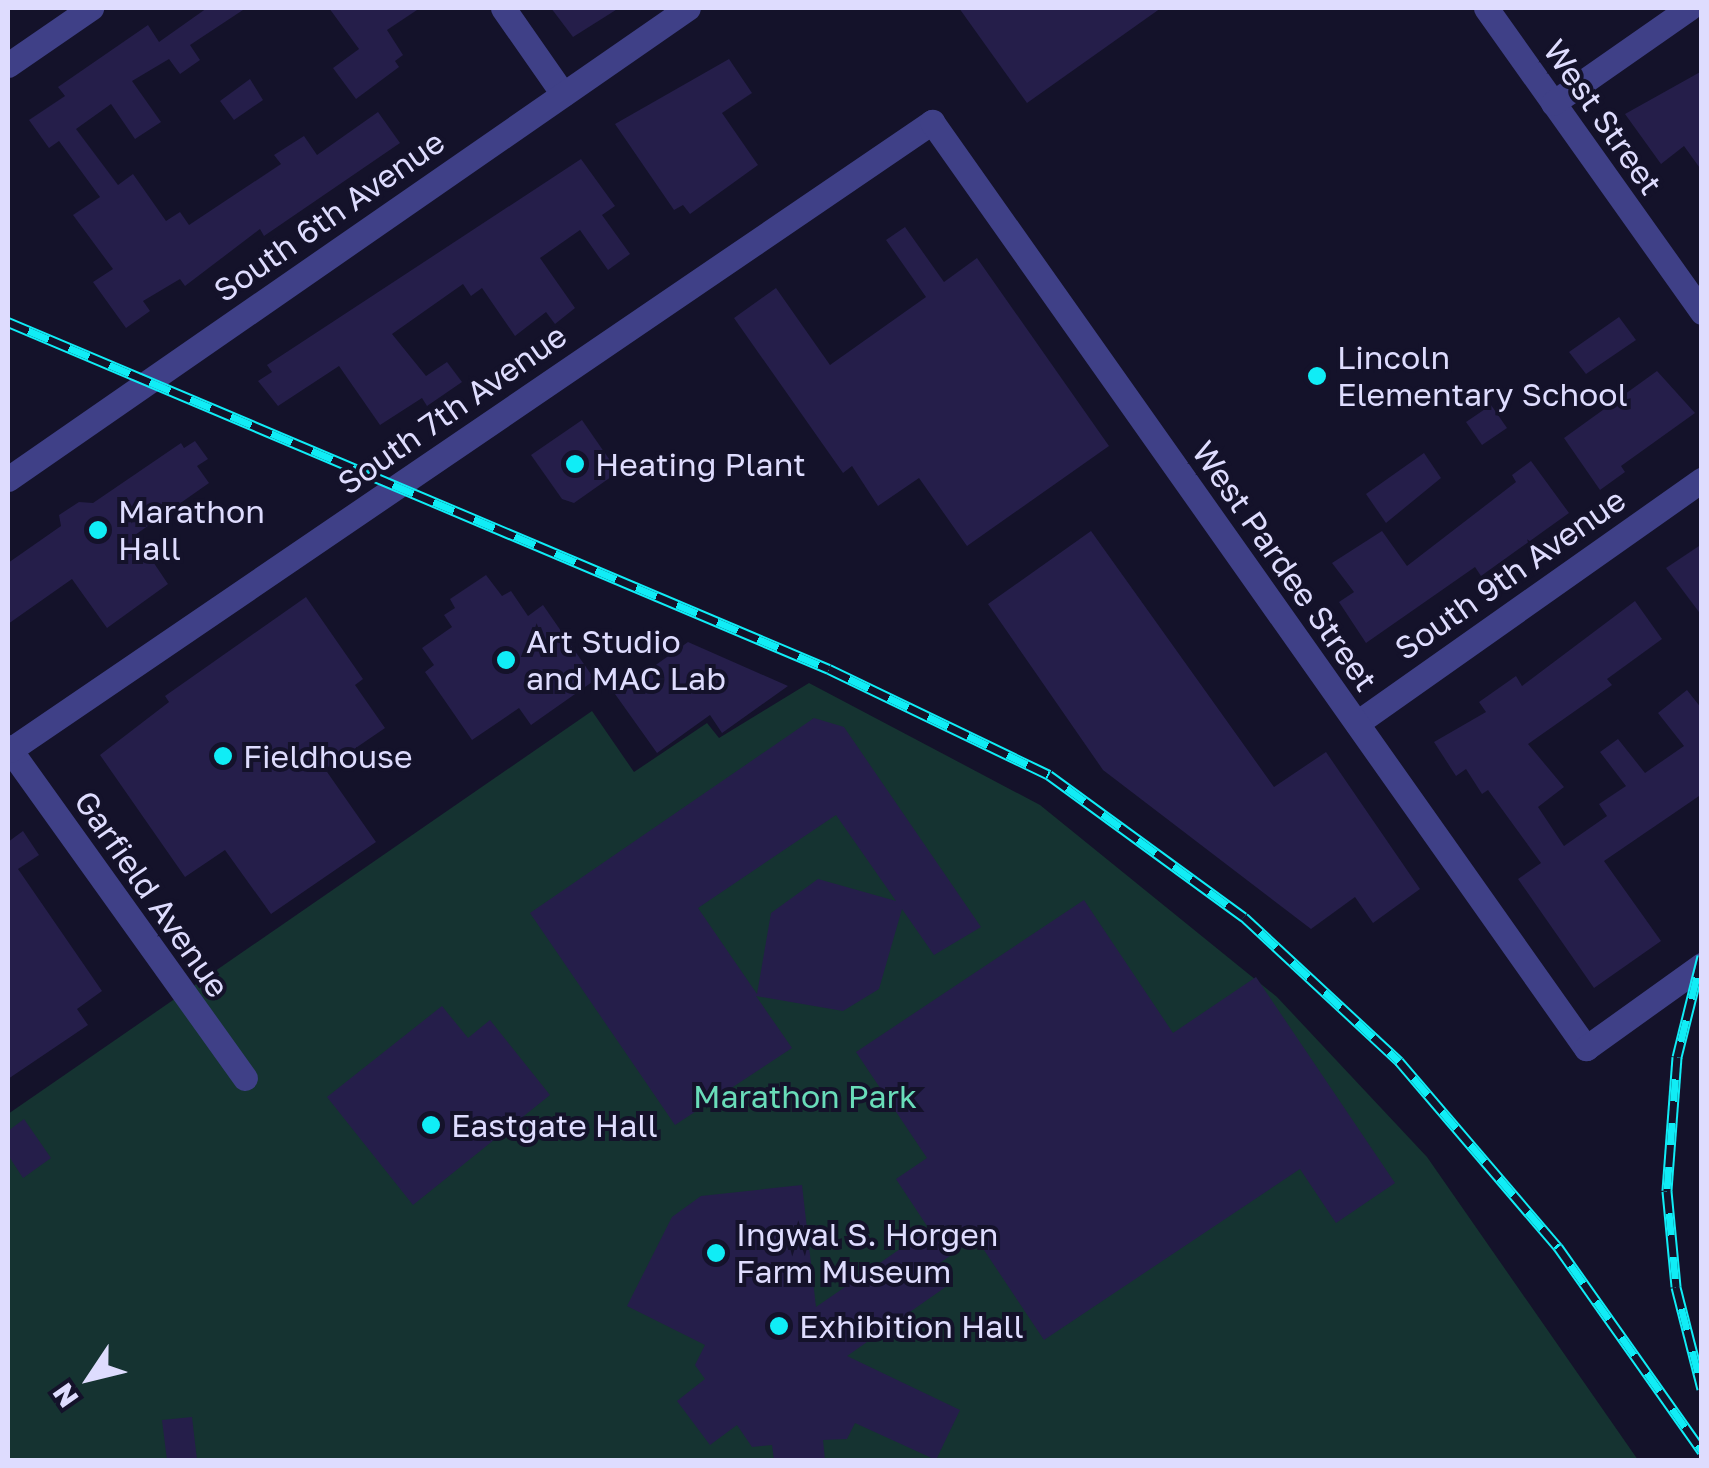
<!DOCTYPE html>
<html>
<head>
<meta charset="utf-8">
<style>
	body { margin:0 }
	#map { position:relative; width:1709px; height:1468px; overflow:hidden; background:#14122a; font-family:"Golos Text",sans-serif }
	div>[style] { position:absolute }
	.green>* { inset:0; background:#153331 }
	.building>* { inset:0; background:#251e4a }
	.street>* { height:25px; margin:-12.5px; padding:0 12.5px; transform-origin:12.5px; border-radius:12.5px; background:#3f4087 }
	.rail>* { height:11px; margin-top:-5.5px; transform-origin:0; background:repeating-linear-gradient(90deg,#14122a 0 22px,#10edf6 0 44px); box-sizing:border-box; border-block:2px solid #10edf6 }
	.dots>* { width:28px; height:28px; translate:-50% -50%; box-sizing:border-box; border:5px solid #14122a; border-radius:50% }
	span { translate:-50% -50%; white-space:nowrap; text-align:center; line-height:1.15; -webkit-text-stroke:8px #14122a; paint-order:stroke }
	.street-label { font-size:32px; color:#dedcfe }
	.poi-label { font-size:32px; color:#dedcfe }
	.left { translate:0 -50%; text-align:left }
	.park-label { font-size:32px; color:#69dcb9 }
	.frame { position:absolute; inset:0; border:10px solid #dedcfe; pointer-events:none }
	.north { position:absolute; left:40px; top:1328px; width:100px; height:100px; -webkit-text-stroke:8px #14122a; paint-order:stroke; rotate:235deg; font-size:28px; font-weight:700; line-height:40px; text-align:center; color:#dedcfe }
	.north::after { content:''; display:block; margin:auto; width:35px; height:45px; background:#dedcfe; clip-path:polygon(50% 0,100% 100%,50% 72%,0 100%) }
</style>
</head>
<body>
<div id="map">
	<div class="green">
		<i style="clip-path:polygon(809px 683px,1040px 805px,1277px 997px,1427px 1157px,1638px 1460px,8px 1460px,8px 1114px,592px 711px,634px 772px,707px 723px,719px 738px)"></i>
	</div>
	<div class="building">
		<i style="clip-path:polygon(207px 8px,246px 8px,190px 45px,200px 60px,180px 74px,169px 59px,132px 81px,161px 122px,135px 139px,111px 104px,76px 129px,118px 185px,133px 174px,166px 221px,180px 212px,189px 225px,281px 164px,274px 155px,304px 136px,317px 155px,378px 112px,400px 143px,264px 236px,260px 229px,185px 286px,180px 279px,143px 301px,150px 311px,126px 328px,93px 282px,113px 269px,73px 215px,100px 197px,59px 141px,49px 148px,29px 120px,65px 96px,58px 87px,148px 25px,159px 42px)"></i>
		<i style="clip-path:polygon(329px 8px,420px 8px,387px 30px,403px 55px,395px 61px,399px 67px,356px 99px,333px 68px,359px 49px)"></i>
		<i style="clip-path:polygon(551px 8px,619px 8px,573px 37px)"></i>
		<i style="clip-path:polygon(959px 8px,1161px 8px,1027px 103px)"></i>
		<i style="clip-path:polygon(729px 59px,752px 93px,722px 113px,758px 165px,690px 214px,683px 205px,674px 210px,615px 124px)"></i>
		<i style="clip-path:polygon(1702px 71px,1702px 171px,1684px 146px,1661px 164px,1625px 114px)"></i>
		<i style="clip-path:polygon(250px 79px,263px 100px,234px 120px,220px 101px)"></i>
		<i style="clip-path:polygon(581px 159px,615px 206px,602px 215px,630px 254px,608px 270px,580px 230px,540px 258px,575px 308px,555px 324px,546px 312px,515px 336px,482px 288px,471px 296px,463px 284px,392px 334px,426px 376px,447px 362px,462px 382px,427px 406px,422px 398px,380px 425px,339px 366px,278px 406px,258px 381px,272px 372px,267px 365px)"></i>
		<i style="clip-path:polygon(905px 227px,944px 282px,977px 258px,1109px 446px,967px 546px,919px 478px,878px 506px,852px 466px,843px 473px,734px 318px,776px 288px,830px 365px,926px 297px,886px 240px)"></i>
		<i style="clip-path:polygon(1619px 317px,1636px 340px,1586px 374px,1569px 352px)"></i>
		<i style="clip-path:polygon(1657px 371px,1695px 413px,1621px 466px,1625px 472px,1600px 490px,1564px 438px)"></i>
		<i style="clip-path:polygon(1491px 405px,1507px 428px,1482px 445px,1466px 422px)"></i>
		<i style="clip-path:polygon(582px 420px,618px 472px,574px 503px,562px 499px,531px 455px)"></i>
		<i style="clip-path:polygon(195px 441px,208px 459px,197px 466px,209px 483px,135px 535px,168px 584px,107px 628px,72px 579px,8px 624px,8px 563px,61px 526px,59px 515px,79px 502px,93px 503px,181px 443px,184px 448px)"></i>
		<i style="clip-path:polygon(1424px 453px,1441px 478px,1386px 523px,1366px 494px)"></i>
		<i style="clip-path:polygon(1531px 461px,1569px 513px,1481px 576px,1475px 567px,1366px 643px,1339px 602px,1354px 592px,1332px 563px,1382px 531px,1407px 566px,1516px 482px,1512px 475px)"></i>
		<i style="clip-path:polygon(1091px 531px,1274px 787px,1326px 752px,1420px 889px,1373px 923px,1355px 897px,1311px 929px,1103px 770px,988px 604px)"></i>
		<i style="clip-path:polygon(1702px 544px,1702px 616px,1666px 568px)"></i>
		<i style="clip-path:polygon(486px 575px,502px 596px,511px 591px,528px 616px,543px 605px,595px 680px,531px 725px,519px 708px,472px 740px,425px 672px,434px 665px,422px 648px,452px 627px,444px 615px,455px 608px,450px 599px)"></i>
		<i style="clip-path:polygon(306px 597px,363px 679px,355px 685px,385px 728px,325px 769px,376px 842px,271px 914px,225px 850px,185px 877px,100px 755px,169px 702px,165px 696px)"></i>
		<i style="clip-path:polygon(1635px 601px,1662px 639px,1607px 679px,1612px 685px,1528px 744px,1564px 787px,1538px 807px,1564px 846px,1607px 816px,1599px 804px,1626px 786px,1600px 752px,1618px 739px,1645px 773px,1684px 746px,1658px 713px,1687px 690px,1702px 709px,1702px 794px,1604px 861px,1661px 941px,1594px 988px,1518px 879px,1541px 863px,1488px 790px,1482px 794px,1466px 769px,1456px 776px,1434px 742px,1486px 712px,1479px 702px,1516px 676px,1522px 686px)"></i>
		<i style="clip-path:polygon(688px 642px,788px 686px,722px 733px,710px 715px,657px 753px,615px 694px)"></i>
		<i style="clip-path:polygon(evenodd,814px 718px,844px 727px,981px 927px,934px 955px,902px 909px,879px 989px,843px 1011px,756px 996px,792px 1048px,675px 1125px,530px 913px,814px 718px,836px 815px,896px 901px,818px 879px,771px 913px,757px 994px,698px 908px,836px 815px)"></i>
		<i style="clip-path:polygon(23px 831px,39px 855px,18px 869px,102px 991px,77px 1009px,88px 1025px,8px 1079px,8px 842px)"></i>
		<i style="clip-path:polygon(1084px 900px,1173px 1033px,1256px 977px,1395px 1183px,1336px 1223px,1300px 1169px,1044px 1340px,976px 1238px,934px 1267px,947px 1286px,847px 1356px,960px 1410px,936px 1460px,855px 1423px,847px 1439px,823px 1440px,825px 1460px,774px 1460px,772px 1445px,752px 1447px,737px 1425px,710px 1445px,677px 1401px,705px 1379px,695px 1365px,705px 1345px,627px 1306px,672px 1217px,701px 1196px,802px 1185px,816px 1307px,929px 1229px,896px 1179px,927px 1158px,856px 1052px)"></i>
		<i style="clip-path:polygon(442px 1006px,468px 1038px,490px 1020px,550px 1095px,413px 1205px,327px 1097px)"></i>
		<i style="clip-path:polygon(24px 1119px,51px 1158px,23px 1178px,8px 1155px,8px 1131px)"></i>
		<i style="clip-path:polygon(192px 1417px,197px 1460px,167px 1460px,162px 1420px)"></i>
	</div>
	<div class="street">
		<i style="left:503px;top:8px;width:105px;rotate:55.1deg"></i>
		<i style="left:1486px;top:8px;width:373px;rotate:54.6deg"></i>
		<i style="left:8px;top:65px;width:101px;rotate:-34.5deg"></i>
		<i style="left:1553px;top:103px;width:166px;rotate:-34.9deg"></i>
		<i style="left:8px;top:479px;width:827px;rotate:-34.71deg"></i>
		<i style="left:1357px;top:723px;width:422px;rotate:-35.2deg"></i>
		<i style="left:8px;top:747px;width:407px;rotate:54.4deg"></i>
		<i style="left:10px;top:750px;width:1116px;rotate:-34.26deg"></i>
		<i style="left:932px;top:122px;width:1134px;rotate:54.77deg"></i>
		<i style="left:1586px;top:1048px;width:143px;rotate:-35.6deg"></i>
	</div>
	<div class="rail">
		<i style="left:8px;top:322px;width:891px;rotate:22.91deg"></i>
		<i style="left:829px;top:669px;width:244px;rotate:25.7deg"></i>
		<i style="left:1049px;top:775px;width:241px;rotate:36.1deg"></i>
		<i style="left:1244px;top:917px;width:212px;rotate:42.9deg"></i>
		<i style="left:1399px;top:1061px;width:245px;rotate:49.5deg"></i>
		<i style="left:1558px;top:1247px;width:250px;rotate:54.8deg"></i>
		<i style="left:1702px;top:956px;width:104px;rotate:103.9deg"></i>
		<i style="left:1677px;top:1057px;width:134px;rotate:94.3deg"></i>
		<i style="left:1667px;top:1191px;width:96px;rotate:84.6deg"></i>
		<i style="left:1676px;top:1287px;width:105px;rotate:75.7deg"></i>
	</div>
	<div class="dots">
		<i style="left:1317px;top:376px;background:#10edf6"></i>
		<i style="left:575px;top:464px;background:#10edf6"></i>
		<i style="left:98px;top:530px;background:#10edf6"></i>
		<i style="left:506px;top:660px;background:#10edf6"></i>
		<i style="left:223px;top:756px;background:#10edf6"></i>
		<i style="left:431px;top:1125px;background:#10edf6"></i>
		<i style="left:716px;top:1253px;background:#10edf6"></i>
		<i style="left:779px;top:1326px;background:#10edf6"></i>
	</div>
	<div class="street-label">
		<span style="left:1603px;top:117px;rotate:55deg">West Street</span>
		<span style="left:329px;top:216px;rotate:-35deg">South 6th Avenue</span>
		<span style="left:452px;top:409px;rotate:-35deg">South 7th Avenue</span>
		<span style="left:1285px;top:566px;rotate:55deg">West Pardee Street</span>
		<span style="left:1510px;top:574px;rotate:-35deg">South 9th Avenue</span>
		<span style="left:152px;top:894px;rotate:55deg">Garfield Avenue</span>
	</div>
	<div class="poi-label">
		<span class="left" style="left:1337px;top:376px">Lincoln<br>Elementary School</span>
		<span class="left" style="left:595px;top:464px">Heating Plant</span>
		<span class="left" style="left:118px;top:530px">Marathon<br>Hall</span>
		<span class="left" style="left:526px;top:660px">Art Studio<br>and MAC Lab</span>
		<span class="left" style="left:243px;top:756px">Fieldhouse</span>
		<span class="left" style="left:451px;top:1125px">Eastgate Hall</span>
		<span class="left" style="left:736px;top:1253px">Ingwal S. Horgen<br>Farm Museum</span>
		<span class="left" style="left:799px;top:1326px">Exhibition Hall</span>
	</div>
	<div class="park-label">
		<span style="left:805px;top:1096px">Marathon Park</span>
	</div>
	<div class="frame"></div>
	<div class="north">N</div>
</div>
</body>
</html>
